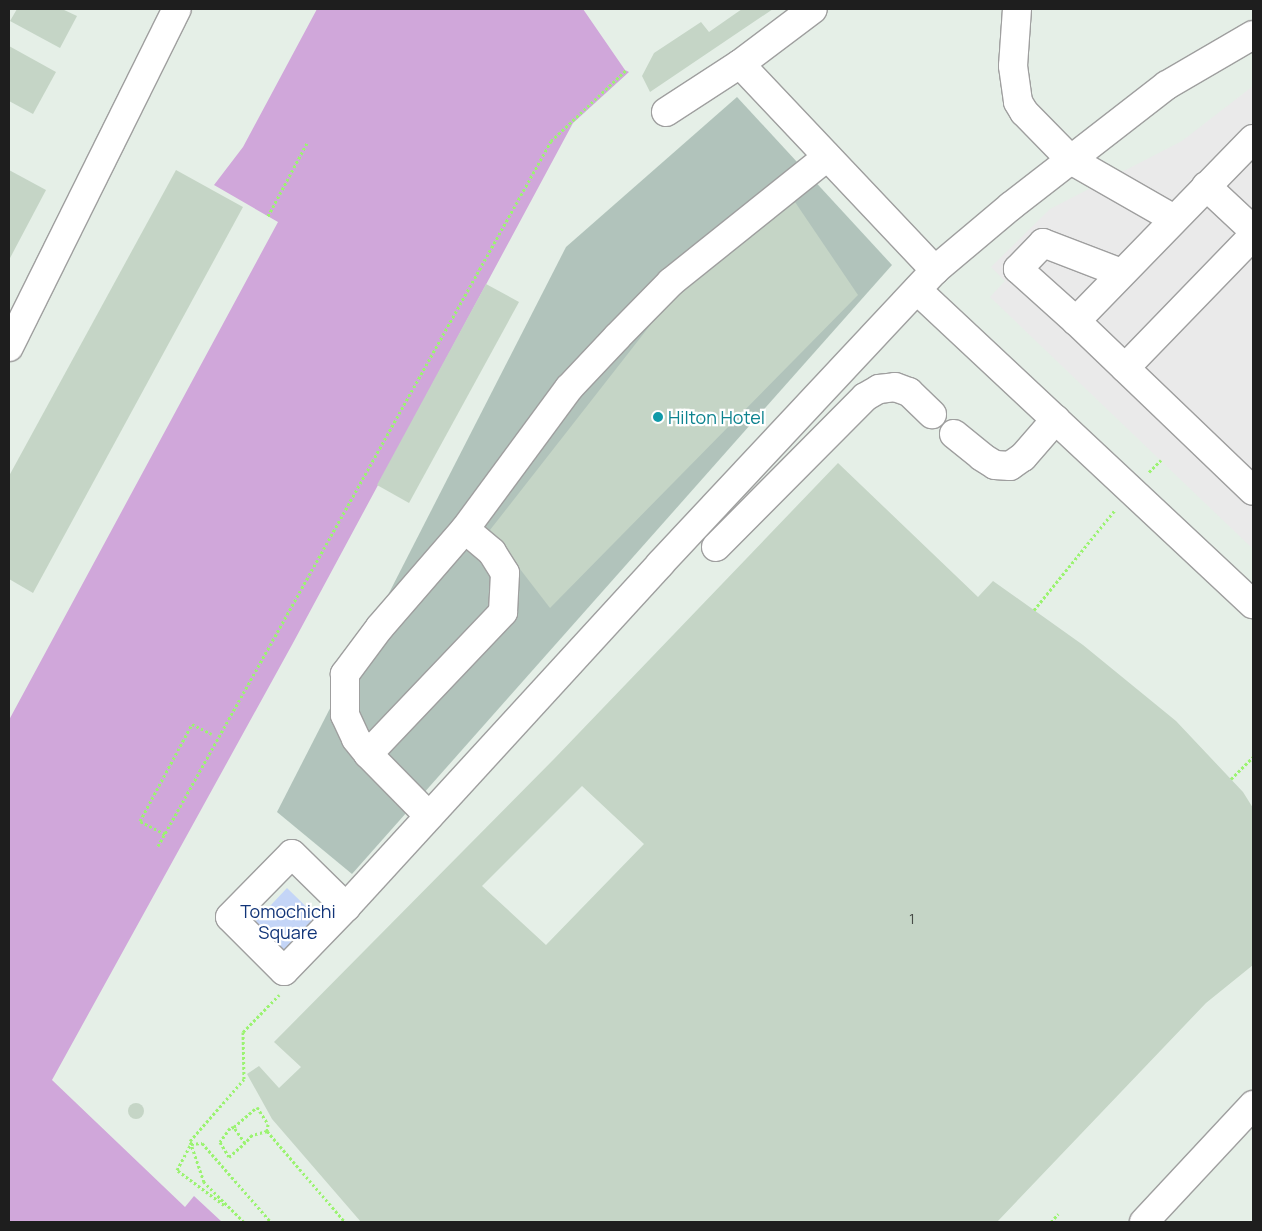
<!DOCTYPE html>
<html>
<head>
<meta charset="utf-8">
<style>
	body { margin:0 }
	#map { position:relative; width:1262px; height:1231px; overflow:hidden; background:#e5efe7; font-family:Manrope,sans-serif }
	div>[style] { position:absolute }
	.construction>* { inset:0; background:#b1c3bb }
	.park>* { inset:0; background:#c4d5f7 }
	.parking>* { inset:0; background:#eaeaea }
	.water>* { inset:0; background:#d0a7da }
	.building>* { inset:0; background:#c5d5c6 }
	.round { border-radius:50% }
	.path>* { height:3px; margin-top:-1.5px; transform-origin:0; background:repeating-linear-gradient(90deg,#9bf371 0 2.5px,transparent 0 5px) }
	.roads { filter:drop-shadow(1px 0 #9f9f9f) drop-shadow(-1px 0 #9f9f9f) drop-shadow(0 1px #9f9f9f) drop-shadow(0 -1px #9f9f9f) }
	.minor>* { height:28px; margin:-14px; padding:0 14px; transform-origin:14px; border-radius:14px; background:#fff }
	.dots>* { width:14px; height:14px; translate:-50% -50%; box-sizing:border-box; border:2px solid #fff; border-radius:50% }
	span { translate:-50% -50%; white-space:nowrap; text-align:center; line-height:1.15; -webkit-text-stroke:4.5px #fff; paint-order:stroke }
	.number-label { font-size:15px; color:#484c48 }
	.number-label span { -webkit-text-stroke-width:0 }
	.culture-label { font-size:18px; color:#0d838f }
	.left { translate:0 -50%; text-align:left }
	.park-label { font-size:18px; color:#113478 }
	.frame { position:absolute; inset:0; border:10px solid #1e1e1e; pointer-events:none }
</style>
</head>
<body>
<div id="map">
	<div class="construction">
		<i style="clip-path:polygon(737px 97px,892px 265px,352px 874px,277px 812px,566px 247px)"></i>
	</div>
	<div class="park">
		<i style="clip-path:polygon(287px 888px,323px 923px,289px 956px,254px 923px)"></i>
	</div>
	<div class="parking">
		<i style="clip-path:polygon(1253px 86px,1253px 549px,990px 297px,1005px 281px,991px 267px,1050px 209px,1182px 141px)"></i>
	</div>
	<div class="water">
		<i style="clip-path:polygon(317px 9px,583px 9px,625px 70px,629px 72px,573px 123px,293px 643px,52px 1080px,185px 1207px,194px 1196px,222px 1222px,9px 1222px,9px 720px,278px 222px,214px 185px,243px 147px)"></i>
	</div>
	<div class="building">
		<i style="clip-path:polygon(17px 9px,62px 9px,77px 16px,60px 48px,10px 21px)"></i>
		<i style="clip-path:polygon(742px 9px,773px 9px,650px 92px,642px 76px,654px 53px,701px 22px,709px 32px)"></i>
		<i style="clip-path:polygon(9px 46px,56px 72px,33px 114px,9px 101px)"></i>
		<i style="clip-path:polygon(9px 170px,46px 190px,9px 260px)"></i>
		<i style="clip-path:polygon(176px 170px,243px 207px,33px 593px,9px 579px,9px 476px)"></i>
		<i style="clip-path:polygon(795px 202px,858px 295px,550px 608px,490px 530px,666px 305px)"></i>
		<i style="clip-path:polygon(486px 284px,519px 302px,409px 503px,377px 485px)"></i>
		<i style="clip-path:polygon(evenodd,838px 463px,978px 597px,993px 581px,1083px 645px,1176px 721px,1243px 792px,1253px 808px,1253px 965px,1206px 1003px,997px 1222px,361px 1222px,272px 1119px,247px 1074px,259px 1066px,279px 1088px,301px 1067px,274px 1042px,554px 759px,838px 463px,582px 786px,644px 844px,546px 945px,482px 886px,582px 786px)"></i>
		<i class="round" style="left:128px;top:1103px;width:16px;height:16px"></i>
	</div>
	<div class="path">
		<i style="left:268px;top:216px;width:83px;rotate:-61.9deg"></i>
		<i style="left:1149px;top:472px;width:17px;rotate:-45deg"></i>
		<i style="left:1034px;top:610px;width:129px;rotate:-51deg"></i>
		<i style="left:1231px;top:779px;width:31px;rotate:-45deg"></i>
		<i style="left:165px;top:834px;width:28px;rotate:-153deg"></i>
		<i style="left:140px;top:821px;width:110px;rotate:-61.8deg"></i>
		<i style="left:192px;top:724px;width:22px;rotate:27deg"></i>
		<i style="left:158px;top:846px;width:807px;rotate:-60.86deg"></i>
		<i style="left:551px;top:141px;width:103px;rotate:-43.4deg"></i>
		<i style="left:257px;top:1107px;width:20px;rotate:57deg"></i>
		<i style="left:268px;top:1124px;width:7px;rotate:98deg"></i>
		<i style="left:267px;top:1131px;width:16px;rotate:165deg"></i>
		<i style="left:252px;top:1135px;width:11px;rotate:131deg"></i>
		<i style="left:245px;top:1143px;width:19px;rotate:-125deg"></i>
		<i style="left:234px;top:1127px;width:30px;rotate:-41deg"></i>
		<i style="left:234px;top:1127px;width:4px;rotate:166deg"></i>
		<i style="left:230px;top:1128px;width:17px;rotate:126deg"></i>
		<i style="left:220px;top:1142px;width:17px;rotate:59deg"></i>
		<i style="left:229px;top:1157px;width:21px;rotate:-41deg"></i>
		<i style="left:267px;top:1131px;width:120px;rotate:49.4deg"></i>
		<i style="left:224px;top:1205px;width:59px;rotate:-143.3deg"></i>
		<i style="left:177px;top:1170px;width:30px;rotate:-62deg"></i>
		<i style="left:191px;top:1144px;width:11px;rotate:-5deg"></i>
		<i style="left:202px;top:1143px;width:105px;rotate:48.9deg"></i>
		<i style="left:244px;top:1222px;width:57px;rotate:-135deg"></i>
		<i style="left:204px;top:1182px;width:43px;rotate:-108.9deg"></i>
		<i style="left:190px;top:1141px;width:82px;rotate:-48.9deg"></i>
		<i style="left:244px;top:1079px;width:47px;rotate:-91.2deg"></i>
		<i style="left:243px;top:1032px;width:52px;rotate:-45.8deg"></i>
		<i style="left:1051px;top:1222px;width:11px;rotate:-49deg"></i>
	</div>
	<div class="roads">
		<div class="minor">
			<i style="left:1017px;top:9px;width:57px;rotate:94deg"></i>
			<i style="left:1013px;top:66px;width:36px;rotate:82deg"></i>
			<i style="left:1018px;top:102px;width:12px;rotate:59deg"></i>
			<i style="left:1024px;top:112px;width:67px;rotate:45.6deg"></i>
			<i style="left:1071px;top:160px;width:119px;rotate:29.8deg"></i>
			<i style="left:740px;top:64px;width:284px;rotate:46.6deg"></i>
			<i style="left:666px;top:112px;width:88px;rotate:-33deg"></i>
			<i style="left:740px;top:64px;width:91px;rotate:-37deg"></i>
			<i style="left:1253px;top:139px;width:254px;rotate:134.2deg"></i>
			<i style="left:1076px;top:321px;width:245px;rotate:43.8deg"></i>
			<i style="left:1206px;top:186px;width:64px;rotate:43.1deg"></i>
			<i style="left:917px;top:290px;width:460px;rotate:43.1deg"></i>
			<i style="left:1076px;top:321px;width:78px;rotate:-138.1deg"></i>
			<i style="left:1018px;top:269px;width:36px;rotate:-46deg"></i>
			<i style="left:1043px;top:243px;width:84px;rotate:21deg"></i>
			<i style="left:9px;top:347px;width:377px;rotate:-63.6deg"></i>
			<i style="left:1125px;top:368px;width:184px;rotate:-45.9deg"></i>
			<i style="left:954px;top:434px;width:36px;rotate:39deg"></i>
			<i style="left:982px;top:457px;width:15px;rotate:32deg"></i>
			<i style="left:995px;top:465px;width:15px;rotate:4deg"></i>
			<i style="left:1010px;top:466px;width:16px;rotate:-35deg"></i>
			<i style="left:1023px;top:457px;width:50px;rotate:-49deg"></i>
			<i style="left:465px;top:529px;width:175px;rotate:-53.6deg"></i>
			<i style="left:569px;top:388px;width:70px;rotate:-46.7deg"></i>
			<i style="left:617px;top:337px;width:77px;rotate:-45.5deg"></i>
			<i style="left:671px;top:282px;width:200px;rotate:-38.7deg"></i>
			<i style="left:716px;top:547px;width:211px;rotate:-45.2deg"></i>
			<i style="left:865px;top:397px;width:16px;rotate:-30deg"></i>
			<i style="left:879px;top:389px;width:16px;rotate:-7deg"></i>
			<i style="left:895px;top:387px;width:15px;rotate:20deg"></i>
			<i style="left:909px;top:392px;width:32px;rotate:44deg"></i>
			<i style="left:368px;top:754px;width:196px;rotate:-46.4deg"></i>
			<i style="left:503px;top:612px;width:39px;rotate:-87deg"></i>
			<i style="left:505px;top:573px;width:25px;rotate:-122deg"></i>
			<i style="left:492px;top:552px;width:35px;rotate:-140deg"></i>
			<i style="left:465px;top:529px;width:130px;rotate:130.9deg"></i>
			<i style="left:380px;top:627px;width:59px;rotate:126.7deg"></i>
			<i style="left:345px;top:674px;width:41px;rotate:90deg"></i>
			<i style="left:345px;top:715px;width:26px;rotate:65deg"></i>
			<i style="left:356px;top:739px;width:19px;rotate:51deg"></i>
			<i style="left:368px;top:754px;width:87px;rotate:45.5deg"></i>
			<i style="left:292px;top:854px;width:76px;rotate:44.5deg"></i>
			<i style="left:346px;top:907px;width:89px;rotate:134.1deg"></i>
			<i style="left:284px;top:971px;width:76px;rotate:-135deg"></i>
			<i style="left:230px;top:917px;width:88px;rotate:-45.5deg"></i>
			<i style="left:346px;top:907px;width:465px;rotate:-47.5deg"></i>
			<i style="left:660px;top:564px;width:403px;rotate:-46.9deg"></i>
			<i style="left:935px;top:270px;width:99px;rotate:-40.1deg"></i>
			<i style="left:1011px;top:206px;width:197px;rotate:-37.8deg"></i>
			<i style="left:1167px;top:85px;width:99px;rotate:-30.2deg"></i>
			<i style="left:1144px;top:1222px;width:160px;rotate:-47deg"></i>
		</div>
	</div>
	<div class="dots">
		<i style="left:658px;top:417px;background:#0f9aa8"></i>
	</div>
	<div class="number-label">
		<span style="left:912px;top:919px">1</span>
	</div>
	<div class="culture-label">
		<span class="left" style="left:668px;top:417px">Hilton Hotel</span>
	</div>
	<div class="park-label">
		<span style="left:288px;top:922px">Tomochichi<br>Square</span>
	</div>
	<div class="frame"></div>
</div>
</body>
</html>
